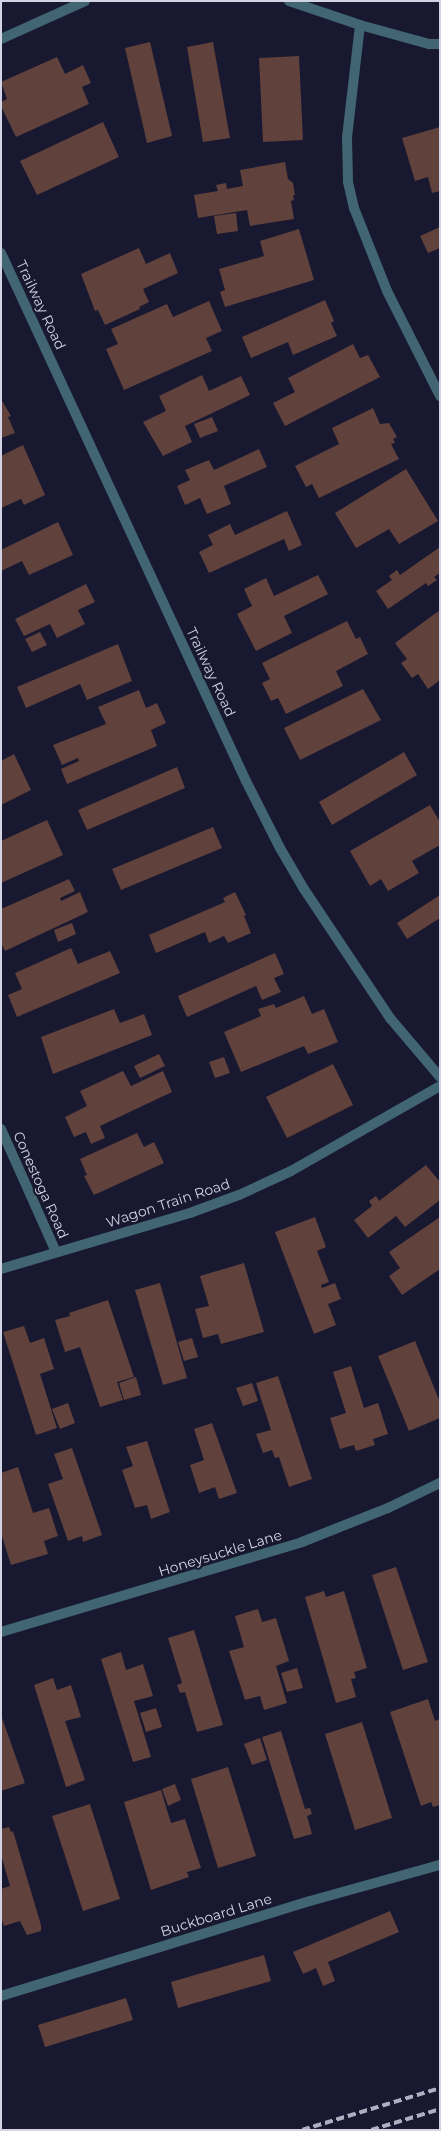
<!DOCTYPE html>
<html>
<head>
<meta charset="utf-8">
<style>
	body { margin:0 }
	#map { position:relative; width:441px; height:2131px; overflow:hidden; background:#181830; font-family:Montserrat,sans-serif }
	div>[style] { position:absolute }
	.building>* { inset:0; background:#60413c }
	.street>* { height:10px; margin:-5px; padding:0 5px; transform-origin:5px; border-radius:5px; background:#416572 }
	.rail>* { height:4px; margin-top:-2px; transform-origin:0; background:repeating-linear-gradient(90deg,#afafc2 0 8px,transparent 0 12px) }
	span { translate:-50% -50%; white-space:nowrap; text-align:center; line-height:1.15; -webkit-text-stroke:4.5px #181830; paint-order:stroke }
	.street-label { font-size:14px; color:#d2d3e4 }
	.frame { position:absolute; inset:0; border:2px solid #d2d3e4; pointer-events:none }
</style>
</head>
<body>
<div id="map">
	<div class="building">
		<i style="clip-path:polygon(150px 42px,172px 136px,147px 143px,125px 48px)"></i>
		<i style="clip-path:polygon(213px 42px,230px 138px,203px 142px,187px 47px)"></i>
		<i style="clip-path:polygon(299px 56px,303px 140px,263px 142px,259px 58px)"></i>
		<i style="clip-path:polygon(57px 57px,65px 74px,83px 65px,91px 83px,82px 87px,89px 104px,16px 137px,1px 106px,1px 102px,7px 99px,1px 82px)"></i>
		<i style="clip-path:polygon(103px 122px,119px 157px,37px 195px,20px 161px)"></i>
		<i style="clip-path:polygon(440px 127px,440px 191px,432px 193px,428px 177px,415px 181px,402px 138px)"></i>
		<i style="clip-path:polygon(285px 162px,288px 179px,293px 183px,295px 195px,293px 195px,294px 200px,291px 201px,294px 219px,250px 226px,247px 210px,198px 218px,194px 195px,218px 191px,216px 185px,226px 183px,227px 189px,243px 186px,240px 170px)"></i>
		<i style="clip-path:polygon(236px 213px,238px 231px,217px 234px,214px 216px)"></i>
		<i style="clip-path:polygon(440px 227px,440px 248px,428px 253px,420px 236px)"></i>
		<i style="clip-path:polygon(299px 229px,314px 280px,225px 307px,220px 292px,225px 290px,219px 269px,264px 256px,260px 241px)"></i>
		<i style="clip-path:polygon(139px 248px,146px 264px,170px 253px,178px 273px,143px 289px,149px 302px,139px 307px,140px 309px,105px 325px,98px 310px,95px 311px,81px 274px)"></i>
		<i style="clip-path:polygon(325px 300px,334px 321px,331px 323px,337px 336px,293px 355px,288px 342px,251px 358px,242px 337px)"></i>
		<i style="clip-path:polygon(209px 301px,222px 331px,206px 338px,212px 351px,124px 390px,106px 349px,118px 344px,111px 329px,167px 304px,173px 317px)"></i>
		<i style="clip-path:polygon(353px 344px,360px 358px,368px 355px,380px 377px,285px 426px,273px 403px,295px 392px,288px 378px)"></i>
		<i style="clip-path:polygon(202px 375px,209px 391px,241px 376px,250px 395px,185px 426px,192px 442px,163px 456px,143px 422px,166px 411px,159px 396px)"></i>
		<i style="clip-path:polygon(1px 399px,11px 416px,8px 417px,15px 433px,1px 438px)"></i>
		<i style="clip-path:polygon(373px 408px,380px 424px,389px 423px,397px 437px,393px 439px,395px 443px,391px 444px,399px 459px,319px 498px,312px 484px,306px 487px,295px 466px,339px 444px,332px 428px)"></i>
		<i style="clip-path:polygon(212px 417px,218px 431px,200px 438px,194px 424px)"></i>
		<i style="clip-path:polygon(23px 445px,45px 495px,24px 505px,21px 499px,1px 508px,1px 456px)"></i>
		<i style="clip-path:polygon(259px 449px,267px 467px,224px 486px,231px 504px,207px 514px,200px 498px,185px 505px,177px 486px,190px 480px,185px 470px,209px 460px,214px 470px)"></i>
		<i style="clip-path:polygon(406px 469px,438px 521px,399px 544px,389px 529px,356px 548px,335px 513px)"></i>
		<i style="clip-path:polygon(287px 511px,302px 545px,289px 551px,284px 539px,209px 573px,199px 552px,213px 545px,208px 535px,230px 524px,235px 535px)"></i>
		<i style="clip-path:polygon(58px 522px,73px 555px,29px 575px,22px 561px,1px 571px,1px 550px)"></i>
		<i style="clip-path:polygon(440px 547px,440px 573px,434px 577px,437px 580px,428px 586px,426px 583px,388px 609px,376px 591px,392px 580px,389px 576px,397px 570px,400px 575px)"></i>
		<i style="clip-path:polygon(318px 575px,328px 594px,284px 616px,292px 633px,256px 651px,237px 614px,252px 606px,244px 589px,266px 578px,274px 596px)"></i>
		<i style="clip-path:polygon(86px 584px,95px 602px,78px 610px,85px 624px,57px 638px,50px 624px,24px 636px,15px 619px)"></i>
		<i style="clip-path:polygon(440px 610px,440px 680px,428px 689px,418px 674px,412px 678px,401px 663px,407px 659px,395px 643px)"></i>
		<i style="clip-path:polygon(347px 621px,356px 639px,360px 637px,368px 654px,336px 671px,343px 686px,286px 714px,278px 698px,271px 701px,262px 683px,270px 679px,262px 663px)"></i>
		<i style="clip-path:polygon(40px 632px,47px 645px,32px 652px,25px 639px)"></i>
		<i style="clip-path:polygon(118px 644px,132px 681px,87px 700px,80px 684px,26px 708px,17px 687px)"></i>
		<i style="clip-path:polygon(363px 689px,381px 720px,300px 760px,284px 728px)"></i>
		<i style="clip-path:polygon(139px 690px,146px 708px,157px 703px,166px 723px,151px 730px,157px 746px,67px 784px,61px 769px,79px 761px,78px 758px,62px 765px,53px 745px,106px 724px,98px 707px)"></i>
		<i style="clip-path:polygon(404px 752px,417px 775px,332px 825px,319px 802px)"></i>
		<i style="clip-path:polygon(14px 754px,31px 790px,1px 805px,1px 761px)"></i>
		<i style="clip-path:polygon(177px 767px,185px 788px,87px 830px,78px 810px)"></i>
		<i style="clip-path:polygon(430px 805px,440px 822px,440px 845px,412px 861px,419px 873px,388px 891px,381px 879px,370px 886px,350px 851px)"></i>
		<i style="clip-path:polygon(47px 820px,63px 855px,1px 883px,1px 841px)"></i>
		<i style="clip-path:polygon(213px 827px,222px 848px,121px 890px,112px 869px)"></i>
		<i style="clip-path:polygon(69px 879px,75px 891px,60px 898px,61px 901px,80px 892px,88px 912px,5px 951px,1px 943px,1px 909px)"></i>
		<i style="clip-path:polygon(235px 892px,246px 915px,244px 916px,251px 933px,228px 943px,224px 936px,209px 943px,205px 932px,156px 953px,149px 935px,225px 902px,223px 898px)"></i>
		<i style="clip-path:polygon(440px 895px,440px 918px,407px 939px,397px 923px)"></i>
		<i style="clip-path:polygon(72px 923px,76px 934px,58px 942px,54px 930px)"></i>
		<i style="clip-path:polygon(71px 948px,78px 964px,110px 951px,120px 973px,17px 1017px,8px 995px,22px 989px,15px 973px)"></i>
		<i style="clip-path:polygon(275px 953px,284px 974px,274px 978px,281px 992px,262px 1000px,256px 986px,187px 1017px,178px 996px)"></i>
		<i style="clip-path:polygon(304px 996px,312px 1014px,324px 1009px,338px 1042px,308px 1054px,304px 1046px,241px 1072px,224px 1032px,261px 1016px,258px 1009px,274px 1004px,276px 1008px)"></i>
		<i style="clip-path:polygon(114px 1009px,120px 1023px,144px 1014px,152px 1035px,53px 1074px,41px 1037px)"></i>
		<i style="clip-path:polygon(159px 1054px,165px 1066px,140px 1078px,134px 1066px)"></i>
		<i style="clip-path:polygon(224px 1057px,230px 1073px,215px 1078px,209px 1062px)"></i>
		<i style="clip-path:polygon(333px 1064px,353px 1105px,287px 1138px,266px 1097px)"></i>
		<i style="clip-path:polygon(123px 1071px,131px 1086px,163px 1071px,172px 1092px,100px 1126px,105px 1138px,91px 1144px,86px 1132px,74px 1137px,65px 1117px,87px 1106px,80px 1091px)"></i>
		<i style="clip-path:polygon(137px 1133px,144px 1147px,154px 1142px,164px 1163px,94px 1195px,84px 1176px,87px 1175px,80px 1159px)"></i>
		<i style="clip-path:polygon(426px 1165px,440px 1182px,440px 1200px,405px 1227px,396px 1216px,368px 1238px,354px 1220px,372px 1206px,369px 1201px,376px 1196px,379px 1201px)"></i>
		<i style="clip-path:polygon(315px 1217px,326px 1247px,317px 1251px,329px 1282px,321px 1285px,322px 1288px,335px 1283px,341px 1299px,328px 1304px,336px 1325px,314px 1334px,275px 1232px)"></i>
		<i style="clip-path:polygon(440px 1217px,440px 1269px,402px 1295px,389px 1276px,400px 1268px,389px 1252px)"></i>
		<i style="clip-path:polygon(244px 1263px,264px 1332px,221px 1344px,218px 1334px,203px 1338px,195px 1309px,209px 1306px,200px 1276px)"></i>
		<i style="clip-path:polygon(160px 1283px,187px 1378px,163px 1385px,135px 1290px)"></i>
		<i style="clip-path:polygon(108px 1300px,134px 1377px,117px 1382px,123px 1400px,100px 1407px,80px 1347px,65px 1352px,55px 1320px,70px 1316px,69px 1313px)"></i>
		<i style="clip-path:polygon(24px 1326px,30px 1343px,44px 1338px,54px 1369px,40px 1374px,57px 1428px,36px 1435px,3px 1332px)"></i>
		<i style="clip-path:polygon(192px 1338px,198px 1357px,184px 1361px,178px 1342px)"></i>
		<i style="clip-path:polygon(415px 1341px,440px 1402px,440px 1418px,409px 1431px,378px 1356px)"></i>
		<i style="clip-path:polygon(351px 1366px,364px 1408px,378px 1403px,388px 1434px,373px 1439px,375px 1445px,356px 1451px,354px 1445px,340px 1449px,330px 1418px,346px 1413px,333px 1372px)"></i>
		<i style="clip-path:polygon(278px 1376px,312px 1479px,289px 1487px,279px 1457px,275px 1458px,272px 1450px,263px 1453px,256px 1434px,271px 1430px,256px 1383px)"></i>
		<i style="clip-path:polygon(136px 1377px,141px 1395px,124px 1400px,119px 1383px)"></i>
		<i style="clip-path:polygon(252px 1383px,258px 1401px,243px 1406px,236px 1388px)"></i>
		<i style="clip-path:polygon(68px 1403px,75px 1423px,60px 1429px,52px 1409px)"></i>
		<i style="clip-path:polygon(212px 1423px,237px 1493px,219px 1499px,215px 1487px,199px 1493px,190px 1465px,204px 1460px,194px 1429px)"></i>
		<i style="clip-path:polygon(147px 1441px,170px 1512px,151px 1519px,147px 1505px,135px 1508px,122px 1470px,133px 1466px,126px 1447px)"></i>
		<i style="clip-path:polygon(72px 1448px,102px 1535px,83px 1542px,82px 1536px,68px 1541px,48px 1484px,63px 1479px,54px 1454px)"></i>
		<i style="clip-path:polygon(18px 1467px,33px 1513px,49px 1508px,58px 1536px,44px 1541px,48px 1554px,11px 1565px,1px 1533px,1px 1473px)"></i>
		<i style="clip-path:polygon(396px 1567px,428px 1662px,403px 1670px,372px 1575px)"></i>
		<i style="clip-path:polygon(324px 1591px,326px 1597px,344px 1591px,367px 1668px,354px 1672px,356px 1678px,351px 1679px,356px 1697px,336px 1703px,305px 1597px)"></i>
		<i style="clip-path:polygon(258px 1609px,262px 1622px,276px 1618px,289px 1661px,276px 1666px,287px 1703px,264px 1710px,260px 1696px,245px 1700px,229px 1651px,244px 1647px,235px 1616px)"></i>
		<i style="clip-path:polygon(194px 1630px,223px 1725px,197px 1732px,185px 1692px,180px 1693px,177px 1685px,182px 1683px,168px 1638px)"></i>
		<i style="clip-path:polygon(121px 1652px,126px 1670px,143px 1664px,153px 1696px,134px 1701px,151px 1757px,133px 1762px,101px 1659px)"></i>
		<i style="clip-path:polygon(297px 1668px,303px 1688px,287px 1692px,281px 1673px)"></i>
		<i style="clip-path:polygon(53px 1678px,57px 1690px,71px 1685px,81px 1717px,65px 1721px,85px 1780px,66px 1787px,34px 1685px)"></i>
		<i style="clip-path:polygon(428px 1699px,435px 1721px,440px 1719px,440px 1805px,433px 1807px,431px 1802px,421px 1806px,390px 1712px)"></i>
		<i style="clip-path:polygon(156px 1708px,162px 1727px,146px 1732px,140px 1713px)"></i>
		<i style="clip-path:polygon(1px 1715px,25px 1783px,1px 1791px)"></i>
		<i style="clip-path:polygon(362px 1722px,392px 1818px,355px 1830px,325px 1734px)"></i>
		<i style="clip-path:polygon(281px 1731px,305px 1809px,310px 1808px,312px 1814px,307px 1816px,312px 1834px,294px 1839px,262px 1737px)"></i>
		<i style="clip-path:polygon(260px 1738px,267px 1760px,252px 1765px,244px 1744px)"></i>
		<i style="clip-path:polygon(228px 1767px,256px 1856px,218px 1868px,191px 1779px)"></i>
		<i style="clip-path:polygon(175px 1784px,181px 1800px,168px 1806px,162px 1789px)"></i>
		<i style="clip-path:polygon(161px 1790px,171px 1823px,185px 1819px,201px 1868px,187px 1872px,189px 1877px,151px 1890px,124px 1802px)"></i>
		<i style="clip-path:polygon(90px 1804px,120px 1899px,83px 1911px,52px 1816px)"></i>
		<i style="clip-path:polygon(9px 1827px,11px 1832px,13px 1831px,41px 1925px,41px 1931px,27px 1935px,20px 1921px,4px 1926px,1px 1918px,1px 1889px,10px 1886px,1px 1855px,1px 1829px)"></i>
		<i style="clip-path:polygon(390px 1911px,399px 1932px,328px 1962px,335px 1981px,323px 1986px,316px 1968px,303px 1974px,293px 1952px)"></i>
		<i style="clip-path:polygon(264px 1955px,271px 1981px,178px 2008px,171px 1982px)"></i>
		<i style="clip-path:polygon(126px 1998px,133px 2020px,45px 2047px,38px 2025px)"></i>
	</div>
	<div class="street">
		<i style="left:289px;top:1px;width:75px;rotate:18.7deg"></i>
		<i style="left:360px;top:25px;width:72px;rotate:15.4deg"></i>
		<i style="left:429px;top:44px;width:11px"></i>
		<i style="left:360px;top:25px;width:113px;rotate:96.6deg"></i>
		<i style="left:347px;top:137px;width:45px;rotate:88.7deg"></i>
		<i style="left:348px;top:182px;width:27px;rotate:77deg"></i>
		<i style="left:354px;top:208px;width:89px;rotate:68.3deg"></i>
		<i style="left:387px;top:291px;width:118px;rotate:63.2deg"></i>
		<i style="left:1px;top:39px;width:92px;rotate:-24.3deg"></i>
		<i style="left:1px;top:253px;width:582px;rotate:65.11deg"></i>
		<i style="left:246px;top:781px;width:75px;rotate:63.1deg"></i>
		<i style="left:280px;top:848px;width:48px;rotate:59.7deg"></i>
		<i style="left:304px;top:889px;width:155px;rotate:56.3deg"></i>
		<i style="left:390px;top:1018px;width:77px;rotate:49.7deg"></i>
		<i style="left:1px;top:1129px;width:135px;rotate:65.9deg"></i>
		<i style="left:1px;top:1269px;width:197px;rotate:-16.5deg"></i>
		<i style="left:190px;top:1213px;width:52px;rotate:-20.2deg"></i>
		<i style="left:239px;top:1195px;width:57px;rotate:-24.8deg"></i>
		<i style="left:291px;top:1171px;width:172px;rotate:-29.7deg"></i>
		<i style="left:1px;top:1632px;width:314px;rotate:-16.6deg"></i>
		<i style="left:302px;top:1542px;width:92px;rotate:-21.6deg"></i>
		<i style="left:388px;top:1508px;width:58px;rotate:-25.7deg"></i>
		<i style="left:1px;top:1996px;width:323px;rotate:-17.1deg"></i>
		<i style="left:310px;top:1901px;width:135px;rotate:-15.5deg"></i>
	</div>
	<div class="rail">
		<i style="left:302px;top:2130px;width:144px;rotate:-16.9deg"></i>
		<i style="left:371px;top:2130px;width:72px;rotate:-16.9deg"></i>
	</div>
	<div class="street-label">
		<span style="left:41px;top:305px;rotate:65deg">Trailway Road</span>
		<span style="left:211px;top:672px;rotate:65deg">Trailway Road</span>
		<span style="left:41px;top:1185px;rotate:66deg">Conestoga Road</span>
		<span style="left:168px;top:1203px;rotate:-18deg">Wagon Train Road</span>
		<span style="left:220px;top:1553px;rotate:-17deg">Honeysuckle Lane</span>
		<span style="left:216px;top:1915px;rotate:-17deg">Buckboard Lane</span>
	</div>
	<div class="frame"></div>
</div>
</body>
</html>
